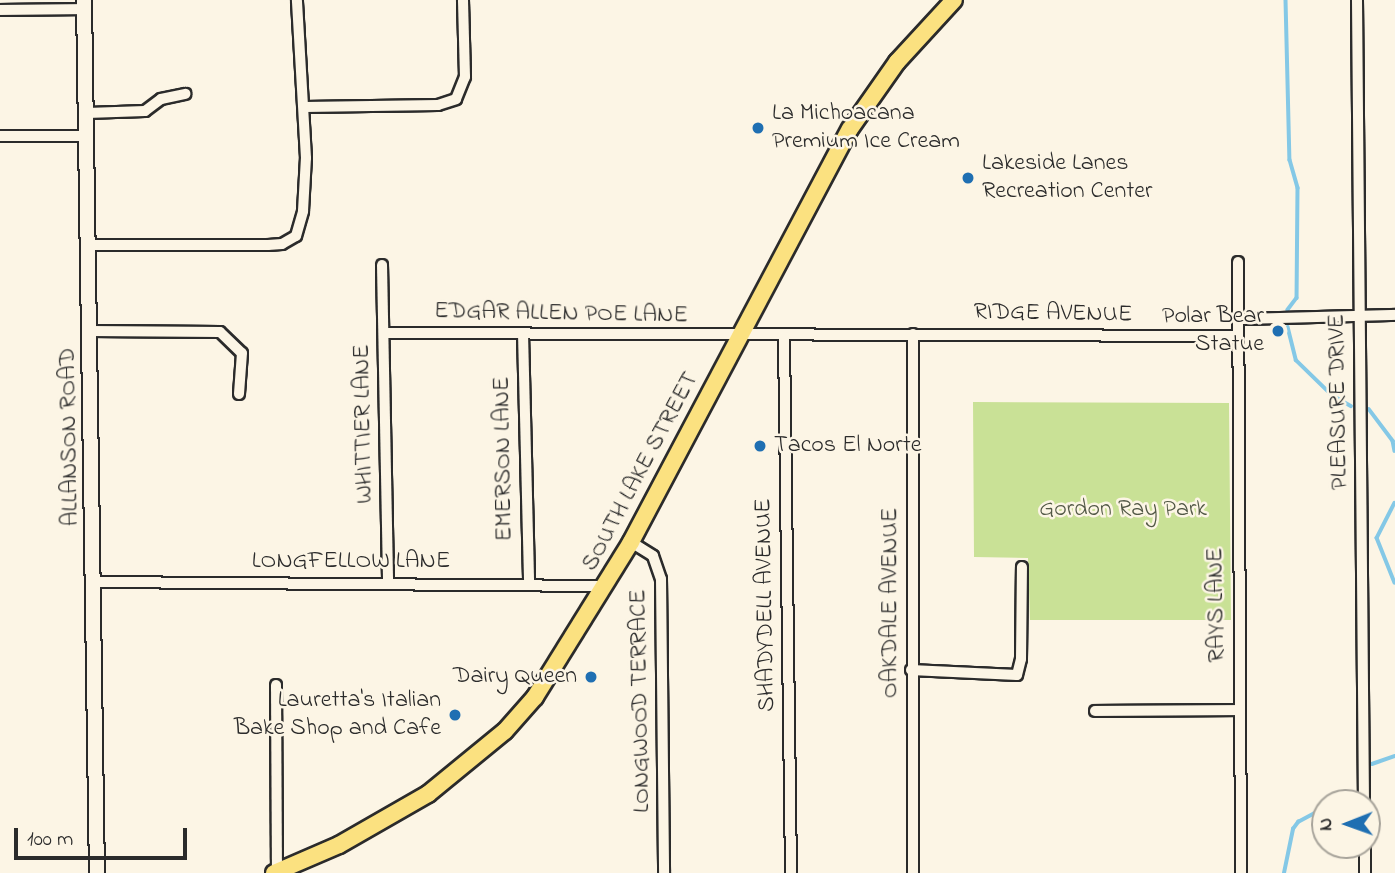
<!DOCTYPE html>
<html>
<head>
<meta charset="utf-8">
<style>
	body { margin:0 }
	#map { position:relative; width:1395px; height:873px; overflow:hidden; background:#fcf5e5; font-family:"Indie Flower",sans-serif }
	div>[style] { position:absolute }
	.green>* { inset:0; background:#c9e196 }
	.stream>* { height:3.5px; margin:-1.75px; padding:0 1.75px; transform-origin:1.75px; border-radius:1.75px; background:#84c8e6 }
	.roads { filter:drop-shadow(2px 0 #2b2b2b) drop-shadow(-2px 0 #2b2b2b) drop-shadow(0 2px #2b2b2b) drop-shadow(0 -2px #2b2b2b) }
	.street>* { height:10px; margin:-5px; padding:0 5px; transform-origin:5px; border-radius:5px; background:#fcf5e5 }
	.secondary>* { height:14px; margin:-7px; padding:0 7px; transform-origin:7px; border-radius:7px; background:#fcf5e5 }
	.primary>* { height:16px; margin:-8px; padding:0 8px; transform-origin:8px; border-radius:8px; background:#fbe180 }
	.dots>* { width:19px; height:19px; translate:-50% -50%; box-sizing:border-box; border:4px solid #fcf5e5; border-radius:50% }
	span { translate:-50% -50%; white-space:nowrap; text-align:center; line-height:1.15; -webkit-text-stroke:5px #fcf5e5; paint-order:stroke }
	.poi-label { font-size:24px; color:#2b2b2b }
	.left { translate:0 -50%; text-align:left }
	.right { translate:-100% -50%; text-align:right }
	.street-label { font-size:24px; color:#2b2b2b }
	.park-label { font-size:24px; color:#525846 }
	.north { position:absolute; left:1311px; top:789px; width:70px; height:70px; box-sizing:border-box; background:#fcf5e5; border:2px solid #a8a49b; border-radius:50%; rotate:269deg; font-size:19px; font-weight:700; line-height:28px; text-align:center; color:#2b2b2b }
	.north::after { content:''; display:block; margin:auto; width:24px; height:32px; background:#1f6fb2; clip-path:polygon(50% 0,100% 100%,50% 72%,0 100%) }
	.scale { position:absolute; left:14px; top:828px; width:173px; height:32px; box-sizing:border-box; border:4px solid #2b2b2b; border-top:0; padding-left:9px; font-size:21px; line-height:24px; white-space:nowrap; color:#2b2b2b; -webkit-text-stroke:5px #fcf5e5; paint-order:stroke }
</style>
</head>
<body>
<div id="map">
	<div class="green">
		<i style="clip-path:polygon(973px 402px,1229px 403px,1231px 620px,1030px 620px,1028px 558px,974px 557px)"></i>
	</div>
	<div class="stream">
		<i style="left:1286px;top:0;width:160px;rotate:88.6deg"></i>
		<i style="left:1290px;top:160px;width:29px;rotate:74deg"></i>
		<i style="left:1298px;top:188px;width:110px;rotate:90.5deg"></i>
		<i style="left:1297px;top:298px;width:15px;rotate:127deg"></i>
		<i style="left:1288px;top:327px;width:34px;rotate:76deg"></i>
		<i style="left:1296px;top:360px;width:50px;rotate:44.2deg"></i>
		<i style="left:1332px;top:395px;width:22px;rotate:30deg"></i>
		<i style="left:1369px;top:409px;width:40px;rotate:53deg"></i>
		<i style="left:1393px;top:441px;width:10px;rotate:79deg"></i>
		<i style="left:1395px;top:503px;width:39px;rotate:117deg"></i>
		<i style="left:1377px;top:538px;width:48px;rotate:68.2deg"></i>
		<i style="left:1372px;top:764px;width:24px;rotate:-19deg"></i>
		<i style="left:1284px;top:873px;width:45px;rotate:-78.4deg"></i>
		<i style="left:1293px;top:829px;width:9px;rotate:-54deg"></i>
		<i style="left:1298px;top:822px;width:27px;rotate:-28deg"></i>
	</div>
	<div class="roads">
		<div class="street">
			<i style="left:1357px;top:0;width:803px;rotate:89.5deg"></i>
			<i style="left:0;top:10px;width:85px;rotate:-0.7deg"></i>
			<i style="left:305px;top:107px;width:133px;rotate:-0.9deg"></i>
			<i style="left:438px;top:105px;width:19px;rotate:-18deg"></i>
			<i style="left:456px;top:99px;width:24px;rotate:-68deg"></i>
			<i style="left:465px;top:77px;width:77px;rotate:-91.5deg"></i>
			<i style="left:87px;top:113px;width:58px;rotate:-2deg"></i>
			<i style="left:145px;top:111px;width:20px;rotate:-37deg"></i>
			<i style="left:161px;top:99px;width:25px;rotate:-12deg"></i>
			<i style="left:0;top:136px;width:87px"></i>
			<i style="left:90px;top:245px;width:178px"></i>
			<i style="left:268px;top:245px;width:14px;rotate:-4deg"></i>
			<i style="left:282px;top:244px;width:16px;rotate:-30deg"></i>
			<i style="left:296px;top:236px;width:26px;rotate:-74deg"></i>
			<i style="left:303px;top:211px;width:53px;rotate:-86.8deg"></i>
			<i style="left:306px;top:158px;width:158px;rotate:-93.3deg"></i>
			<i style="left:1238px;top:262px;width:611px;rotate:89.72deg"></i>
			<i style="left:382px;top:265px;width:317px;rotate:88.9deg"></i>
			<i style="left:1239px;top:319px;width:156px;rotate:-1.5deg"></i>
			<i style="left:91px;top:331px;width:129px;rotate:0.4deg"></i>
			<i style="left:220px;top:332px;width:30px;rotate:44deg"></i>
			<i style="left:242px;top:353px;width:41px;rotate:94.2deg"></i>
			<i style="left:384px;top:333px;width:852px;rotate:0.2deg"></i>
			<i style="left:523px;top:333px;width:251px;rotate:88.6deg"></i>
			<i style="left:913px;top:334px;width:539px;rotate:90deg"></i>
			<i style="left:784px;top:337px;width:536px;rotate:89.25deg"></i>
			<i style="left:631px;top:542px;width:26px;rotate:32deg"></i>
			<i style="left:653px;top:556px;width:24px;rotate:71deg"></i>
			<i style="left:661px;top:579px;width:294px;rotate:89.4deg"></i>
			<i style="left:96px;top:582px;width:510px;rotate:0.45deg"></i>
			<i style="left:911px;top:670px;width:106px;rotate:2.7deg"></i>
			<i style="left:1017px;top:675px;width:16px;rotate:-76deg"></i>
			<i style="left:1021px;top:659px;width:92px;rotate:-89.4deg"></i>
			<i style="left:276px;top:685px;width:188px;rotate:89.7deg"></i>
			<i style="left:1095px;top:711px;width:145px;rotate:-0.4deg"></i>
			<i style="left:1365px;top:845px;width:28px;rotate:90deg"></i>
		</div>
		<div class="secondary">
			<i style="left:84px;top:0;width:873px;rotate:89.15deg"></i>
		</div>
		<div class="primary">
			<i style="left:274px;top:873px;width:71px;rotate:-23.3deg"></i>
			<i style="left:339px;top:845px;width:103px;rotate:-29.8deg"></i>
			<i style="left:428px;top:794px;width:99px;rotate:-39.3deg"></i>
			<i style="left:505px;top:731px;width:45px;rotate:-48.6deg"></i>
			<i style="left:535px;top:697px;width:182px;rotate:-58.2deg"></i>
			<i style="left:631px;top:542px;width:467px;rotate:-62.1deg"></i>
			<i style="left:850px;top:129px;width:82px;rotate:-55deg"></i>
			<i style="left:897px;top:62px;width:84px;rotate:-47.4deg"></i>
		</div>
	</div>
	<div class="dots">
		<i style="left:758px;top:128px;background:#1f6fb2"></i>
		<i style="left:968px;top:178px;background:#1f6fb2"></i>
		<i style="left:1278px;top:331px;background:#1f6fb2"></i>
		<i style="left:760px;top:446px;background:#1f6fb2"></i>
		<i style="left:591px;top:677px;background:#1f6fb2"></i>
		<i style="left:455px;top:715px;background:#1f6fb2"></i>
	</div>
	<div class="poi-label">
		<span class="left" style="left:772px;top:128px">La Michoacana<br>Premium Ice Cream</span>
		<span class="left" style="left:982px;top:178px">Lakeside Lanes<br>Recreation Center</span>
		<span class="right" style="left:1264px;top:331px">Polar Bear<br>Statue</span>
		<span class="left" style="left:774px;top:446px">Tacos El Norte</span>
		<span class="right" style="left:577px;top:677px">Dairy Queen</span>
		<span class="right" style="left:441px;top:715px">Lauretta's Italian<br>Bake Shop and Cafe</span>
	</div>
	<div class="street-label">
		<span style="left:561px;top:314px;rotate:1deg">EDGAR ALLEN POE LANE</span>
		<span style="left:1053px;top:314px;rotate:1deg">RIDGE AVENUE</span>
		<span style="left:1339px;top:402px;rotate:-91deg">PLEASURE DRIVE</span>
		<span style="left:364px;top:424px;rotate:-91deg">WHITTIER LANE</span>
		<span style="left:70px;top:437px;rotate:-91deg">ALLANSON ROAD</span>
		<span style="left:504px;top:459px;rotate:-91deg">EMERSON LANE</span>
		<span style="left:641px;top:472px;rotate:-62deg">SOUTH LAKE STREET</span>
		<span style="left:351px;top:562px">LONGFELLOW LANE</span>
		<span style="left:891px;top:603px;rotate:-90deg">OAKDALE AVENUE</span>
		<span style="left:766px;top:605px;rotate:-91deg">SHADYDELL AVENUE</span>
		<span style="left:1217px;top:605px;rotate:-91deg">RAYS LANE</span>
		<span style="left:641px;top:701px;rotate:-91deg">LONGWOOD TERRACE</span>
	</div>
	<div class="park-label">
		<span style="left:1123px;top:510px">Gordon Ray Park</span>
	</div>
	<div class="north">N</div>
	<div class="scale">100 m</div>
</div>
</body>
</html>
